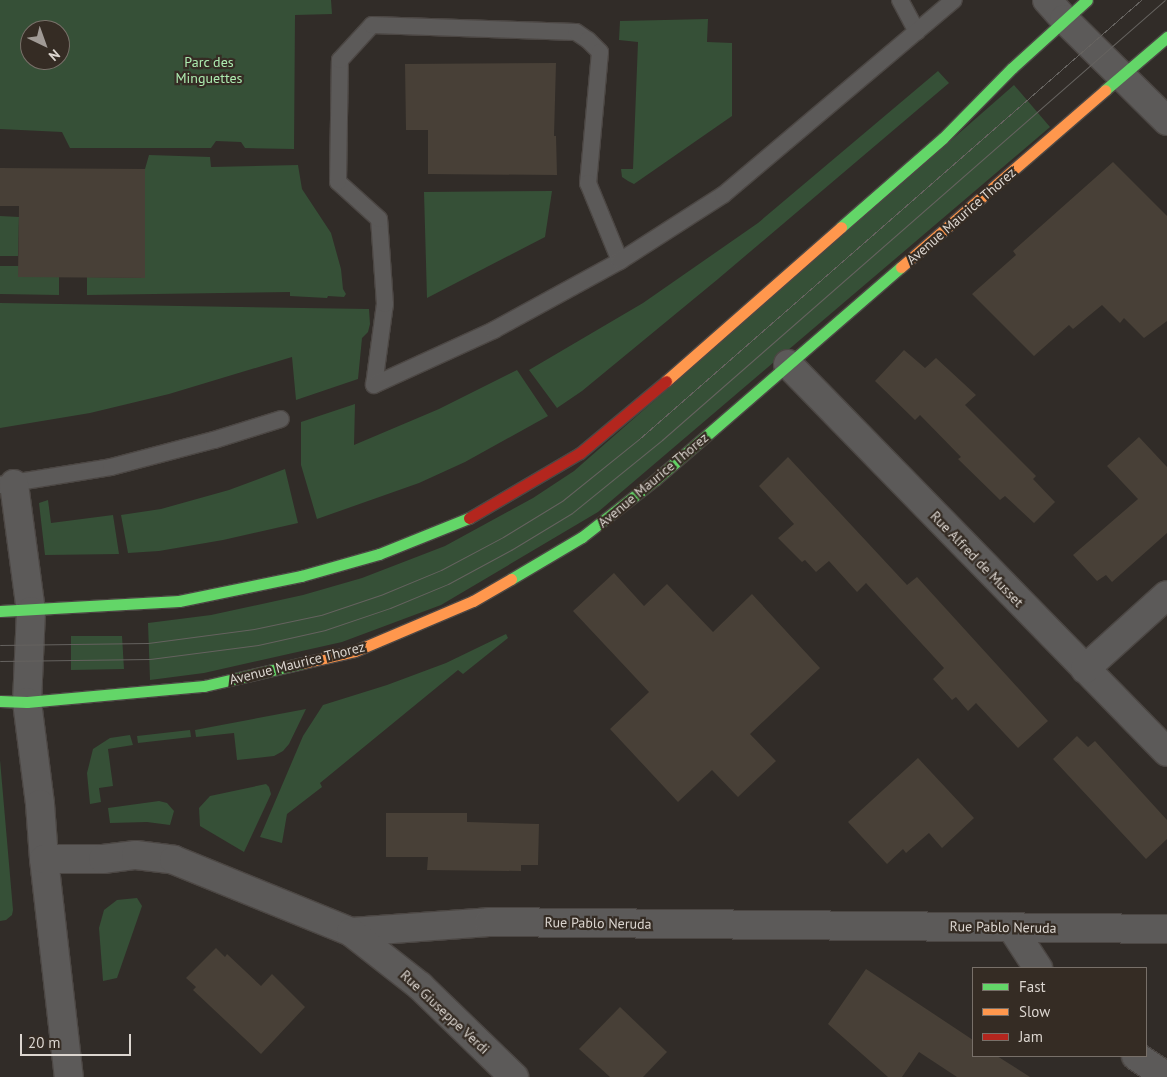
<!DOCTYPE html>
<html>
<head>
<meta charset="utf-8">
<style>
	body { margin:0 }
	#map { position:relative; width:1167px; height:1077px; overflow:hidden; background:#312c28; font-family:"PT Sans",sans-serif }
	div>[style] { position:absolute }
	.green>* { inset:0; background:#365037 }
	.building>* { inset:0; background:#484037 }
	.roads { filter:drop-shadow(1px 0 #4c4744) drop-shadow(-1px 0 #4c4744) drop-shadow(0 1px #4c4744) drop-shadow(0 -1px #4c4744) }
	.lane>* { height:16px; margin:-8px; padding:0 8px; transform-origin:8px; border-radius:8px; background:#5c5a59 }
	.street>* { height:28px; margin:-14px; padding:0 14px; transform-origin:14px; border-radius:14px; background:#5c5a59 }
	.fast>* { height:11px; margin:-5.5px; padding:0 5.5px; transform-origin:5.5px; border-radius:5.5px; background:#63d668 }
	.slow>* { height:11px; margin:-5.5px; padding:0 5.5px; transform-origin:5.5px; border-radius:5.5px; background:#ff974d }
	.jam>* { height:11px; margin:-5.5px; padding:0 5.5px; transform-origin:5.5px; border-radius:5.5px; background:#b3261e }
	.tram>* { height:1px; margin:-0.5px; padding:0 0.5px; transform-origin:0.5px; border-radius:0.5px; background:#65625f }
	span { translate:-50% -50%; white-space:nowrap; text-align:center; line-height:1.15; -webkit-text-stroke:4.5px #352c24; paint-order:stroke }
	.park-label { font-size:14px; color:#adebb0 }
	.street-label { font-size:14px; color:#dcd6d0 }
	.legend { position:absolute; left:972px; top:967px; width:175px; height:90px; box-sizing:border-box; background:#352c24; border:1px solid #787069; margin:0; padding:6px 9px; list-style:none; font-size:15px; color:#dcd6d0 }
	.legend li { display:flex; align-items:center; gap:10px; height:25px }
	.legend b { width:25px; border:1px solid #787069 }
	.north { position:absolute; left:20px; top:20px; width:50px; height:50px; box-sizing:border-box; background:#352c24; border:1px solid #787069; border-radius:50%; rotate:138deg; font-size:14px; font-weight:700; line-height:20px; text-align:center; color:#dcd6d0 }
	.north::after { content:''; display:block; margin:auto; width:18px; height:22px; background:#a09a95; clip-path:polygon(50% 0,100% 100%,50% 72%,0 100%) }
	.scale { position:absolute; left:20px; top:1034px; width:111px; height:22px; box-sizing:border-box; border:2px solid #dcd6d0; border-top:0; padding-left:6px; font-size:15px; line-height:18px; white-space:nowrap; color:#dcd6d0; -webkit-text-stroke:4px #352c24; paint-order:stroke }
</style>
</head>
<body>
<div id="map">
	<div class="green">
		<i style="clip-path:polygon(evenodd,0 0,331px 0,332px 14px,295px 15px,294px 149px,245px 148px,241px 142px,216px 141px,211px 148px,70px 148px,62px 132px,0 129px,0 0,30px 30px,60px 30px,60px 60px,30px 60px,30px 30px)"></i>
		<i style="clip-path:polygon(708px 19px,707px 42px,732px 43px,732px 116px,634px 184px,628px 181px,622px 177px,621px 169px,633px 169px,638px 42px,619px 40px,620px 21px)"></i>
		<i style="clip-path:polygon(938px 71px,949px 83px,718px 279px,582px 391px,557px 408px,529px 370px,643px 303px,758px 223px)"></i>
		<i style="clip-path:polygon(1014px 85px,1050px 127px,598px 512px,441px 605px,342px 642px,204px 673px,150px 680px,148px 623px,211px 615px,303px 595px,362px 578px,445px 546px,533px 498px,574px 471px)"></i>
		<i style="clip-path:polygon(149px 155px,210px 157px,211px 167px,298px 165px,302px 189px,331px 233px,341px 269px,343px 289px,346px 294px,344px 297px,328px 296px,327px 298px,290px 296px,290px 292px,87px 295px,87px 277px,145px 278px,145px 169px)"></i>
		<i style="clip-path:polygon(552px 191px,545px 237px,427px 298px,424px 192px)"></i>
		<i style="clip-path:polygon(0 216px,19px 217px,18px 256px,0 256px)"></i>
		<i style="clip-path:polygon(0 266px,18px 266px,59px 277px,59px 295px,0 294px)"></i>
		<i style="clip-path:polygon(0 303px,369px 309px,370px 324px,368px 332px,362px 338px,358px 379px,296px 400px,292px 357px,169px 394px,90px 413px,0 428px)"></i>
		<i style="clip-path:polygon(517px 370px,548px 416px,465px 462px,419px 483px,317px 519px,301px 465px,301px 422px,355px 404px,354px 445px,439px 409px)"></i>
		<i style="clip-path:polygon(285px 469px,298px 523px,223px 540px,159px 551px,128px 553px,121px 515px,161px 509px,229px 490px)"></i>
		<i style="clip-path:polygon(48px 500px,51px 523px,113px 515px,119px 554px,45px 555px,39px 503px)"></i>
		<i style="clip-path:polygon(506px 634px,508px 638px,463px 674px,458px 670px,320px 783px,322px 787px,287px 814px,282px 843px,260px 837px,303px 736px,323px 705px,387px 685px,446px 663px)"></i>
		<i style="clip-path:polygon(71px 636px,122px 636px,124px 669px,71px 670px)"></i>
		<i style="clip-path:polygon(306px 709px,289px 744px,283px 751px,274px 756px,237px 760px,234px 733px,196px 737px,195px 730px)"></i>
		<i style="clip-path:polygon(190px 730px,191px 737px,138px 743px,137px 736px)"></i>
		<i style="clip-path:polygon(130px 735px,133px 745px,108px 749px,113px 786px,99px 788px,101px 802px,90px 804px,87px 773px,93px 749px,110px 738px)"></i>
		<i style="clip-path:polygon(0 760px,13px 910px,12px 915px,6px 920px,0 921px)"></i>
		<i style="clip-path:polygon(266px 784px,269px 787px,271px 794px,244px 852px,200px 826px,199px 808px,210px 796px)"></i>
		<i style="clip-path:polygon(159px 801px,167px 803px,174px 811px,170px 825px,147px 822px,110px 823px,108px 808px)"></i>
		<i style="clip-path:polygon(137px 898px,142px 906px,117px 978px,103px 981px,99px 928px,104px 910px,117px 900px)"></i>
	</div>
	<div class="building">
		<i style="clip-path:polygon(556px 63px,554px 136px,556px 136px,557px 175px,428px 174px,428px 130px,406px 130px,405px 64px)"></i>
		<i style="clip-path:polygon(1113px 162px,1167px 216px,1167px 321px,1144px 338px,1124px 318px,1120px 323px,1102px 305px,1073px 329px,1069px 325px,1034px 356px,972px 294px,1016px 255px,1013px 251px)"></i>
		<i style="clip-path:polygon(0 168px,145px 169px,145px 278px,18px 277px,19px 206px,0 206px)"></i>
		<i style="clip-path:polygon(904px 350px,925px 368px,936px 358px,976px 395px,965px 405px,1036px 476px,1033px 479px,1055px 502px,1034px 523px,1005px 496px,1000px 500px,958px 459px,961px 457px,920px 415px,915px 420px,875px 381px)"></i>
		<i style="clip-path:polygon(1139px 437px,1167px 467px,1167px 533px,1112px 582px,1106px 575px,1097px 581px,1073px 555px,1138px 499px,1107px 466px)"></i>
		<i style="clip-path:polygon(788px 457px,907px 585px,917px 577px,1048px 721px,1018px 748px,976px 703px,968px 711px,956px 697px,952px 700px,933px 679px,944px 668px,866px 583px,857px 592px,829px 561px,816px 572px,805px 560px,802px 562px,778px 538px,794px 524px,759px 486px)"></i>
		<i style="clip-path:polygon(614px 573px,644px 606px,667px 584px,713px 632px,752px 594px,820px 668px,750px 734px,776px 761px,738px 797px,712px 770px,678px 802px,610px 729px,649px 692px,573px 611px)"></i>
		<i style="clip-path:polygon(1077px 736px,1088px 747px,1095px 741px,1167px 820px,1167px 839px,1146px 859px,1053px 759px)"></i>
		<i style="clip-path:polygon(918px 758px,974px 818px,942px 848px,929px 833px,906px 853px,903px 849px,887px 864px,848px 822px)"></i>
		<i style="clip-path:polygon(386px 813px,467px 813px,467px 822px,539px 824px,538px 865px,521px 865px,521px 871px,427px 870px,428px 857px,386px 857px)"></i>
		<i style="clip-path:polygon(216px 948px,225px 957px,227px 954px,261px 986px,272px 974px,305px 1007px,261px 1054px,193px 990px,196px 987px,186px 978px)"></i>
		<i style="clip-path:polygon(866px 969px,973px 1040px,973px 1056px,997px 1056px,1030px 1077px,957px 1077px,919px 1052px,902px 1077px,888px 1077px,828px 1024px)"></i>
		<i style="clip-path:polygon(620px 1007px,667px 1052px,643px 1077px,610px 1077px,579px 1049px)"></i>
	</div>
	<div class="roads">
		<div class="lane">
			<i style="left:900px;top:0;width:36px;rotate:62deg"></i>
			<i style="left:374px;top:385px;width:82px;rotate:-82.3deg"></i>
			<i style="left:385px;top:304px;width:85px;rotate:-94deg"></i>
			<i style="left:379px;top:219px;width:55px;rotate:-137.9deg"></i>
			<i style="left:338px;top:182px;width:122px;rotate:-89.1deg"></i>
			<i style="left:340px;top:60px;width:47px;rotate:-47.6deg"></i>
			<i style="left:372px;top:25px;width:204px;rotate:2deg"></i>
			<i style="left:576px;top:32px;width:14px;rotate:34deg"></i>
			<i style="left:588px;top:40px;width:17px;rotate:45deg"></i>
			<i style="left:600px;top:52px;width:132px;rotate:95.2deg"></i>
			<i style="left:588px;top:183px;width:84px;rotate:67.7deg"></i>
			<i style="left:374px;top:385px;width:132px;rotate:-24.6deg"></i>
			<i style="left:494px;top:330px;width:144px;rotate:-28.7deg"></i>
			<i style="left:620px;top:261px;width:122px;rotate:-32.7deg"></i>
			<i style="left:723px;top:195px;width:302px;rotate:-40.2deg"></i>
			<i style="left:0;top:485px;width:112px;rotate:-9.2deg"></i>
			<i style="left:111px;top:467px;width:106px;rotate:-14.7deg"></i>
			<i style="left:214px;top:440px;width:70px;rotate:-17.4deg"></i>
		</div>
		<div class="street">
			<i style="left:1047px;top:0;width:25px;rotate:48deg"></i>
			<i style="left:1064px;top:19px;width:145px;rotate:44.7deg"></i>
			<i style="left:788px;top:364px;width:542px;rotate:45.67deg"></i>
			<i style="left:14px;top:484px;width:128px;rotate:82.4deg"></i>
			<i style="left:31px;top:611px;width:91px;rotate:92.5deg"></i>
			<i style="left:27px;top:702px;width:103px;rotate:82.7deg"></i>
			<i style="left:40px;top:804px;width:55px;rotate:85.8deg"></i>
			<i style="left:44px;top:859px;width:219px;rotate:83.5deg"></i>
			<i style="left:1085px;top:669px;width:110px;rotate:-42.1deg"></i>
			<i style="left:44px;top:859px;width:59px"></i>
			<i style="left:103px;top:859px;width:33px;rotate:-7deg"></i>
			<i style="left:136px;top:855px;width:38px;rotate:7deg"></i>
			<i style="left:174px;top:860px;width:191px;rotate:22.1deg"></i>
			<i style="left:351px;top:932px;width:138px;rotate:-4.1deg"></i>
			<i style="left:489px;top:922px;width:678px;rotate:0.59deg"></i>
			<i style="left:1012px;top:928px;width:48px;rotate:57deg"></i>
			<i style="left:351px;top:932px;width:88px;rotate:38deg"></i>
			<i style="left:420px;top:986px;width:131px;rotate:44.1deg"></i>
			<i style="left:1136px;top:1056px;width:37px;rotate:34deg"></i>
		</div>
		<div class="fast">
			<i style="left:1105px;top:90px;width:82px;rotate:-40.5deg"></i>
			<i style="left:841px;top:227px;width:135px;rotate:-41.1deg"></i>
			<i style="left:943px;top:138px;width:98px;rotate:-45.4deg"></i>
			<i style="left:1012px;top:68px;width:101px;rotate:-42.2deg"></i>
			<i style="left:511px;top:579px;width:82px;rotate:-30.6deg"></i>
			<i style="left:582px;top:537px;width:93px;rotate:-38deg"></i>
			<i style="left:655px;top:480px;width:325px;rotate:-40.9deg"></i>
			<i style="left:0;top:611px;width:179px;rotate:-3.2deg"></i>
			<i style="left:179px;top:601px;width:125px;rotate:-11.6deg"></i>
			<i style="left:301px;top:576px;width:81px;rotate:-15.8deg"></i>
			<i style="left:379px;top:554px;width:97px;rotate:-21.8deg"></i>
			<i style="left:0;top:701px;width:27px;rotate:2deg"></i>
			<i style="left:27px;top:702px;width:178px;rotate:-5.2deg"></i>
			<i style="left:204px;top:686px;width:102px;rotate:-13.1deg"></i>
		</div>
		<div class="slow">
			<i style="left:901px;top:267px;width:270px;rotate:-40.9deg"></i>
			<i style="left:666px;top:381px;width:233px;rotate:-41.3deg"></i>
			<i style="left:303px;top:663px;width:53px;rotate:-13deg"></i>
			<i style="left:355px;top:651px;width:128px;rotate:-23deg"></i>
			<i style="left:473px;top:601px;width:44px;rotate:-30.1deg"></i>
		</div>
		<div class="jam">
			<i style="left:469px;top:518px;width:129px;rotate:-30.4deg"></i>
			<i style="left:580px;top:453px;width:112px;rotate:-39.9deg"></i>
		</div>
	</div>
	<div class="tram">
		<i style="left:0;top:645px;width:148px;rotate:-0.8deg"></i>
		<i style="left:148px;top:643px;width:107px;rotate:-7.5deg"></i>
		<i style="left:254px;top:629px;width:68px;rotate:-11.8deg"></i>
		<i style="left:321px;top:615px;width:65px;rotate:-18.7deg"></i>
		<i style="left:383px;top:594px;width:63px;rotate:-22.5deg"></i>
		<i style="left:441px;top:570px;width:70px;rotate:-28deg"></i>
		<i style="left:503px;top:537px;width:69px;rotate:-31.4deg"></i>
		<i style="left:562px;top:501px;width:99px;rotate:-38.8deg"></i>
		<i style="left:639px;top:439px;width:667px;rotate:-41.17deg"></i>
		<i style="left:0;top:661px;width:150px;rotate:-0.8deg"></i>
		<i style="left:150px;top:659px;width:109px;rotate:-7.4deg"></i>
		<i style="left:258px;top:645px;width:69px;rotate:-12.6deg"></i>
		<i style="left:325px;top:630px;width:69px;rotate:-18.7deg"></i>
		<i style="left:390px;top:608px;width:63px;rotate:-22.5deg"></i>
		<i style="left:448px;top:584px;width:72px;rotate:-28.4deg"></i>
		<i style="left:511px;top:550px;width:71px;rotate:-31.2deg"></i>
		<i style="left:572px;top:513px;width:116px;rotate:-39deg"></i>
		<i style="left:662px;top:440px;width:668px;rotate:-41.18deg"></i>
	</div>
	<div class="park-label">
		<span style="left:209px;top:70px">Parc des<br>Minguettes</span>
	</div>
	<div class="street-label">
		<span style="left:961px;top:216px;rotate:-41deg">Avenue Maurice Thorez</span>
		<span style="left:653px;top:480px;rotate:-40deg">Avenue Maurice Thorez</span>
		<span style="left:977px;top:559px;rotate:46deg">Rue Alfred de Musset</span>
		<span style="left:297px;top:663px;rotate:-14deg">Avenue Maurice Thorez</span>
		<span style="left:598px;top:923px;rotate:1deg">Rue Pablo Neruda</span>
		<span style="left:1003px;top:927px;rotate:1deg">Rue Pablo Neruda</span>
		<span style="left:445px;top:1012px;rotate:43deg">Rue Giuseppe Verdi</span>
	</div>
	<ul class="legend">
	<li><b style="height:6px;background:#63d668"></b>Fast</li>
	<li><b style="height:6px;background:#ff974d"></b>Slow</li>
	<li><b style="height:6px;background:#b3261e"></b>Jam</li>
	</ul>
	<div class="north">N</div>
	<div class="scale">20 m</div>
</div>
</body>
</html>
